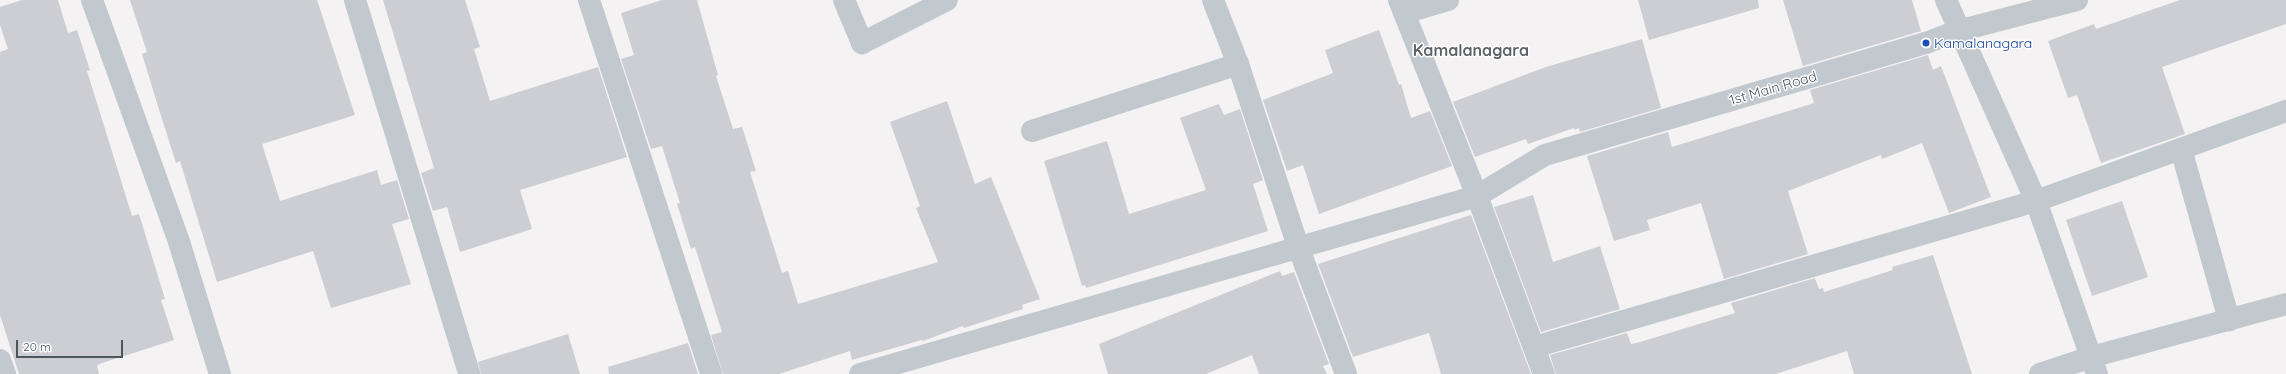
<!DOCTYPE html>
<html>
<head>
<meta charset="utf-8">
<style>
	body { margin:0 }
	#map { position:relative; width:2286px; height:374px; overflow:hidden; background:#f4f2f2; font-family:Quicksand,sans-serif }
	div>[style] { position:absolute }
	.building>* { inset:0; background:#ccced4 }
	.minor>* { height:22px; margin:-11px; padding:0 11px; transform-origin:11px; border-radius:11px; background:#c1c9cf }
	.dots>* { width:11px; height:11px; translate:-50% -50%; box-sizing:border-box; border:2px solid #fff; border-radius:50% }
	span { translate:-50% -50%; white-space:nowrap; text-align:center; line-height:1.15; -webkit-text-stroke:3px #fff; paint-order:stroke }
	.transit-label { font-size:14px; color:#164399 }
	.left { translate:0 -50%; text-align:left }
	.street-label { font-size:14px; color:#4b555e }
	.quarter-label { font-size:16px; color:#5f6266; font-weight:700 }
	.scale { position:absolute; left:16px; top:340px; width:107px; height:18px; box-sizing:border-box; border:2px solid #4b555e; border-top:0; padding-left:5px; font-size:12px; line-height:14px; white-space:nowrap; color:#4b555e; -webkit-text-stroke:3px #fff; paint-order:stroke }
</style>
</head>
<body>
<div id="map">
	<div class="building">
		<i style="clip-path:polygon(22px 0,58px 0,68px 33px,77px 30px,90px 70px,87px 71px,132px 216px,139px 214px,165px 299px,161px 300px,174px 340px,99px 364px,97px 366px,99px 374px,19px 374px,0 315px,0 52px,8px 49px,0 25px,0 7px)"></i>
		<i style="clip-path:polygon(130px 0,317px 0,355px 115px,262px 144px,280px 201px,377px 170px,381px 185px,397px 180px,409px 219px,392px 224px,411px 284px,331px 308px,313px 251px,217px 282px,180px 161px,176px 163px,157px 103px,142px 54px,147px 52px)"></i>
		<i style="clip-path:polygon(383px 0,465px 0,480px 47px,474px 49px,490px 101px,598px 67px,627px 157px,520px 190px,532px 229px,460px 252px,447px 207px,433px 211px,421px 173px,434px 168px)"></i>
		<i style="clip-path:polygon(662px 0,697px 0,718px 75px,716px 76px,733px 129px,742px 127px,756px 171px,750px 172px,782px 273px,788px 271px,798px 304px,938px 262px,916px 208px,920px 206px,890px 122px,947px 101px,975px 184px,991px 177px,1040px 299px,1022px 305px,1023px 309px,964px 328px,963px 326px,923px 341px,922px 340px,852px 360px,850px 351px,779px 374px,723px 374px,711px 335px,722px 332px,695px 247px,691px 249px,677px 204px,680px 203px,662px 146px,651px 149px,621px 59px,634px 55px,621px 13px)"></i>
		<i style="clip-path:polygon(1638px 0,1758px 0,1759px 8px,1649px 40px)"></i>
		<i style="clip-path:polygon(1783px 0,1912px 0,1921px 31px,1803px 66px)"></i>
		<i style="clip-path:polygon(2180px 0,2286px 0,2286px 24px,2162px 67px,2185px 134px,2101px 163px,2077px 95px,2068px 98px,2048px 41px,2094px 24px,2096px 29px)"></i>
		<i style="clip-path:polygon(1379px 30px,1399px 85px,1401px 84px,1411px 118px,1430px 111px,1452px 166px,1319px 214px,1303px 165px,1287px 171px,1263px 100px,1333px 73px,1325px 50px)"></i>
		<i style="clip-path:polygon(1642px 39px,1661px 108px,1580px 132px,1579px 128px,1574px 130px,1574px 128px,1528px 144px,1526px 139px,1475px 157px,1453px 102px,1546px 67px)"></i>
		<i style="clip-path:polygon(1928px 55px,1933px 70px,1941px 66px,1991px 197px,1949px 213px,1922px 143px,1882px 159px,1881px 155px,1788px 191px,1808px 254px,1724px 279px,1701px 203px,1647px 220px,1650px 230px,1614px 241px,1587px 156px,1668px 132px,1672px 147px,1814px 103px,1810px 90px)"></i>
		<i style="clip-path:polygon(1219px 104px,1224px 115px,1240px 109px,1263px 180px,1253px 184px,1268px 231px,1086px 288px,1085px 285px,1082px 286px,1044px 161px,1107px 141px,1129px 214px,1206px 190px,1180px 118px)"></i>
		<i style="clip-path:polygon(1533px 195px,1553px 262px,1600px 246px,1620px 309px,1541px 332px,1494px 207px)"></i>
		<i style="clip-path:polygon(2122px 201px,2148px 277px,2092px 296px,2066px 220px)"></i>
		<i style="clip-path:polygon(1471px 215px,1531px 374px,1441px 374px,1429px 333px,1353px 357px,1318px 264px)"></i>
		<i style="clip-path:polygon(1933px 255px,1972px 374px,1854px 374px,1847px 351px,1776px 374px,1556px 374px,1550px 355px,1627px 333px,1631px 344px,1640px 342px,1735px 313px,1731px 303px,1815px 278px,1819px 289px,1823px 288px,1824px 292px,1893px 270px,1892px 267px)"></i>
		<i style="clip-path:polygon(1280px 271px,1282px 276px,1294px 272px,1329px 364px,1323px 366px,1327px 374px,1259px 374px,1252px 355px,1206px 374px,1108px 374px,1099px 344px)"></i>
		<i style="clip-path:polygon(568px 334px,580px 374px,481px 374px,478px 362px)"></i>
		<i style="clip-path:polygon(688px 343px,698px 374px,609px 374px,608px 367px)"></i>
	</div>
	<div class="minor">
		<i style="left:92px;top:0;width:260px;rotate:70.2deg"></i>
		<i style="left:180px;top:245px;width:135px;rotate:72.8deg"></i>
		<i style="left:355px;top:0;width:391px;rotate:73deg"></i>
		<i style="left:589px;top:0;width:393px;rotate:71.9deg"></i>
		<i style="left:844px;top:0;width:47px;rotate:67.3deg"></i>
		<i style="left:862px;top:43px;width:95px;rotate:-26.8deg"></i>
		<i style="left:1213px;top:0;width:69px;rotate:68.7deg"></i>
		<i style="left:1238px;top:64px;width:195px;rotate:71.8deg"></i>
		<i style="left:1299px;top:249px;width:134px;rotate:69.4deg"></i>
		<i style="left:1399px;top:0;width:211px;rotate:68.3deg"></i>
		<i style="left:1477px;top:196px;width:190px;rotate:69.4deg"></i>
		<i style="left:1946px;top:0;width:220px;rotate:65.9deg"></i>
		<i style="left:2036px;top:201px;width:183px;rotate:70.6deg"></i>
		<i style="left:1404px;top:13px;width:46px;rotate:-16.5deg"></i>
		<i style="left:1032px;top:131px;width:217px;rotate:-18deg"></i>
		<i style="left:2181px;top:149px;width:178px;rotate:74.3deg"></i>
		<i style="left:1534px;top:347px;width:523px;rotate:-16.22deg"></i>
		<i style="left:2036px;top:201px;width:266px;rotate:-19.8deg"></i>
		<i style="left:0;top:360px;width:15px;rotate:70deg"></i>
		<i style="left:860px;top:374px;width:642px;rotate:-16.09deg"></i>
		<i style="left:1477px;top:196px;width:79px;rotate:-31.1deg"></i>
		<i style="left:1545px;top:155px;width:397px;rotate:-16.4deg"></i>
		<i style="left:1926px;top:43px;width:34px;rotate:-21deg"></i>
		<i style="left:1958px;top:31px;width:123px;rotate:-14.6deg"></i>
		<i style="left:2040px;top:374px;width:54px;rotate:-18.4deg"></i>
		<i style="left:2091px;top:357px;width:202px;rotate:-15.2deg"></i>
	</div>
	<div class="dots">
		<i style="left:1926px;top:43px;background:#1a4fb4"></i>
	</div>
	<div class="transit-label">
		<span class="left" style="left:1934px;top:43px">Kamalanagara</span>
	</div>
	<div class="street-label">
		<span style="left:1773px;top:88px;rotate:-16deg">1st Main Road</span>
	</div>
	<div class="quarter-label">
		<span style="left:1471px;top:50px">Kamalanagara</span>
	</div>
	<div class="scale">20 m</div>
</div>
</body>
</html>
